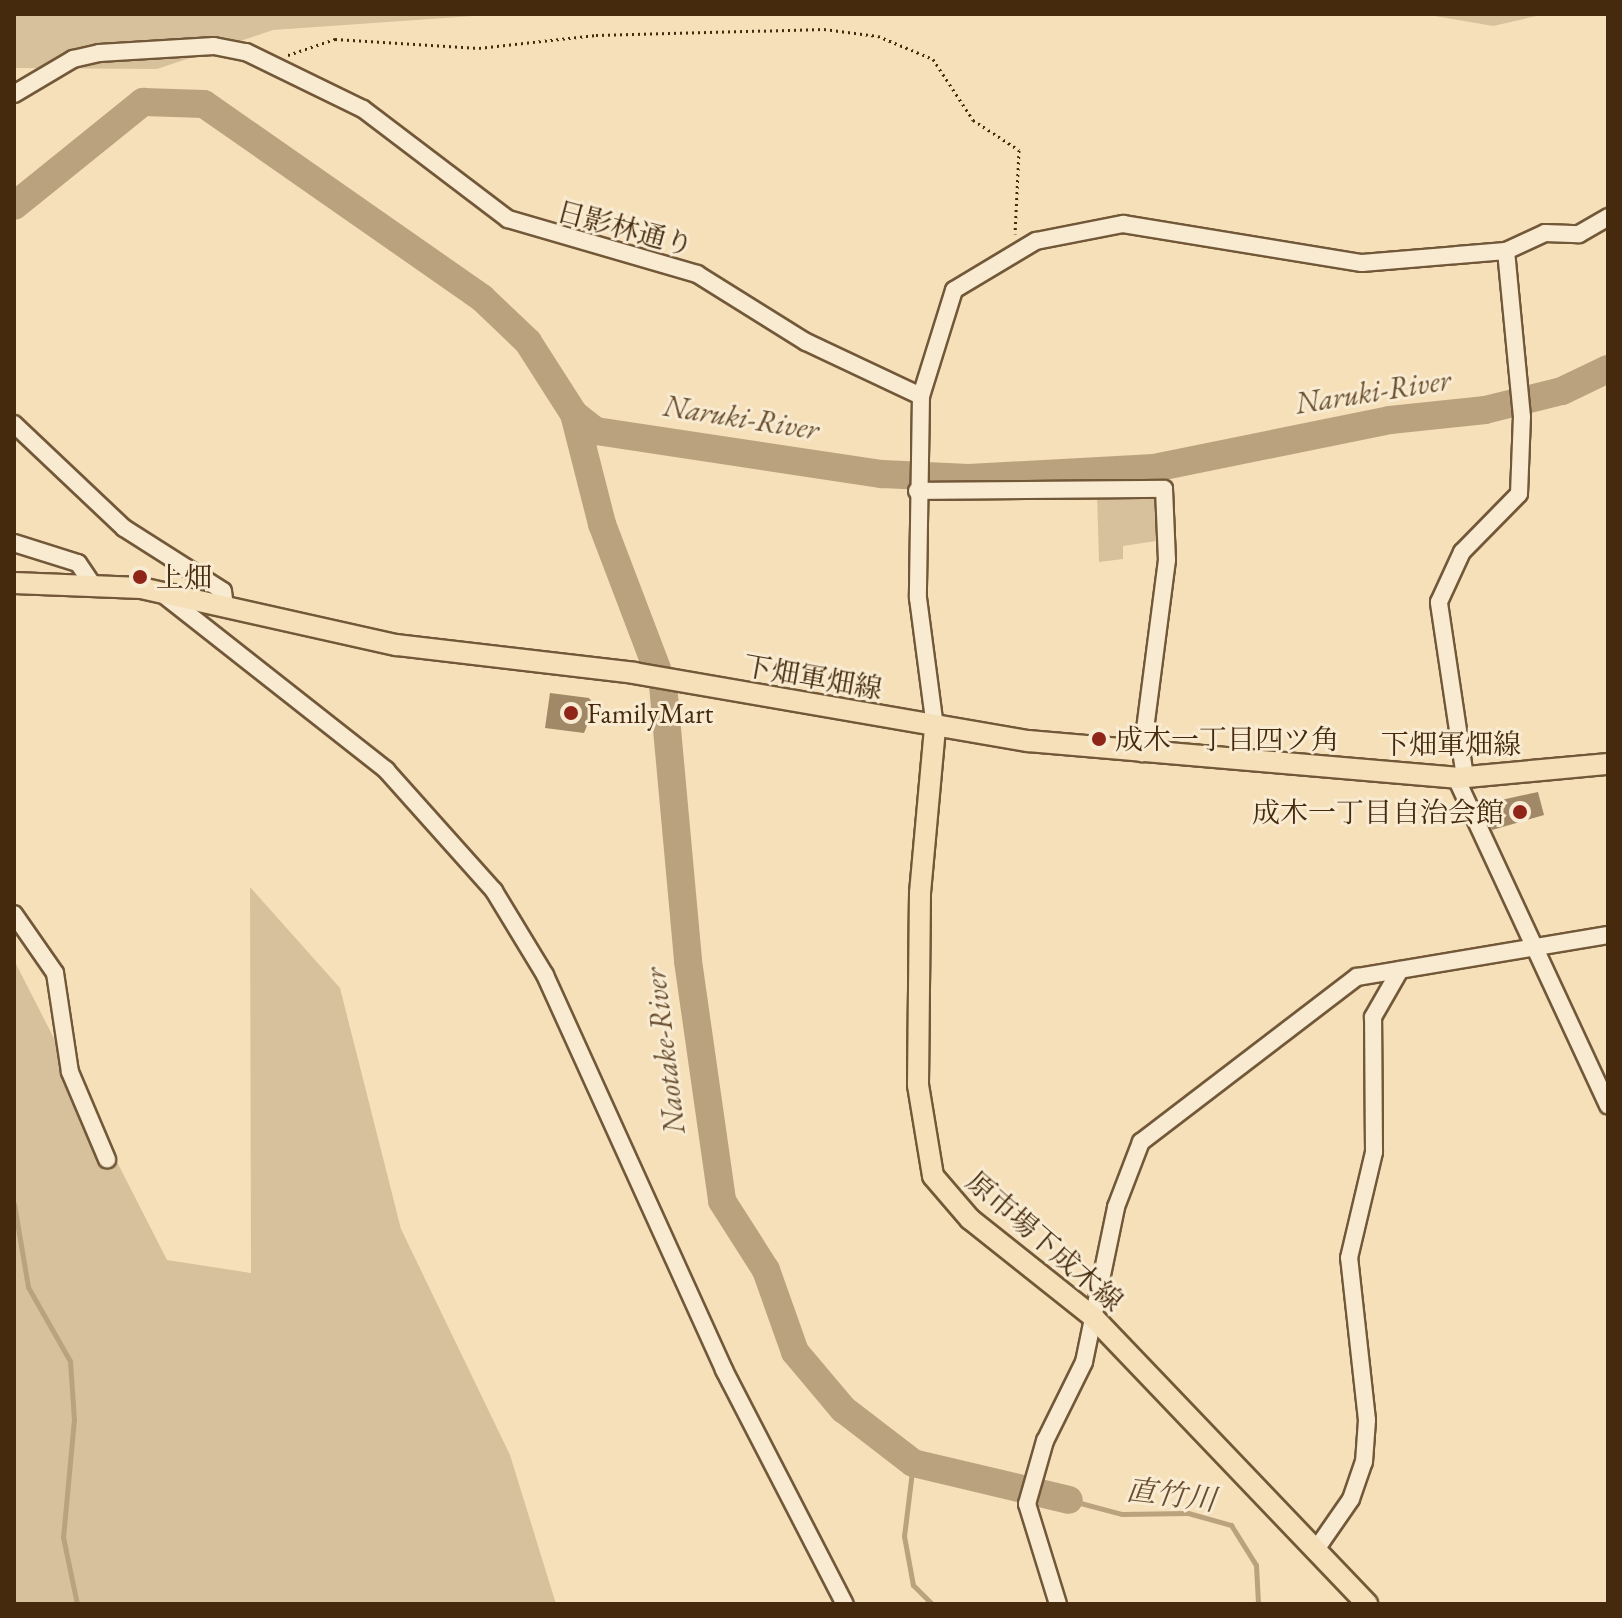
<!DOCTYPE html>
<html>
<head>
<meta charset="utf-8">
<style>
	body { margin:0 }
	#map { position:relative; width:1622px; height:1618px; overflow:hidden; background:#f5e0ba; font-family:"EB Garamond","Noto Serif JP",serif }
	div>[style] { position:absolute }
	.green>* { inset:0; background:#d7c19d }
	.stream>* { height:5px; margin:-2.5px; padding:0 2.5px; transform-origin:2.5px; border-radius:2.5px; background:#baa27f }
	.river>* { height:28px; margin:-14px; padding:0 14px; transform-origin:14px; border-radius:14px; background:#baa27f }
	.building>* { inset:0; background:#a18967 }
	.path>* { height:3px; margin-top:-1.5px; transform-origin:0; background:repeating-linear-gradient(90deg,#462a0d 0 2px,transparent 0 6px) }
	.roads { filter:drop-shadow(2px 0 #725838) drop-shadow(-2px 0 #725838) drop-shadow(0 2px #725838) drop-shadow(0 -2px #725838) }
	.minor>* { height:16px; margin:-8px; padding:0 8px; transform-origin:8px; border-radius:8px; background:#f8ebd2 }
	.major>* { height:20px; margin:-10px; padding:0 10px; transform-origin:10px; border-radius:10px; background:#f5e0ba }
	.dots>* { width:22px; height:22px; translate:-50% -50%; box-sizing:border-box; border:4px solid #f8ebd2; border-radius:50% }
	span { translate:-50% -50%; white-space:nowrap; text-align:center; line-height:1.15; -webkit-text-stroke:6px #f8ebd2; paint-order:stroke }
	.street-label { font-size:28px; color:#462a0d }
	.poi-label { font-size:28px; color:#462a0d }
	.left { translate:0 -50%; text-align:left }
	.right { translate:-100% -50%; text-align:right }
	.water-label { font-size:30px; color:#694e2f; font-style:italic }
	.frame { position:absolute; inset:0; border:16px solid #462a0d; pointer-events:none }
</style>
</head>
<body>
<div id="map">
	<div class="green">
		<i style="clip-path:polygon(14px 14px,502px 14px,273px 30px,157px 69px,14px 68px)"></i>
		<i style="clip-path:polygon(1423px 14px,1545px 14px,1493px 26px)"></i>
		<i style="clip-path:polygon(1158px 493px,1163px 540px,1123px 546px,1123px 559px,1099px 562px,1097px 494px)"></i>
		<i style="clip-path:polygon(250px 887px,340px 988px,401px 1229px,510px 1455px,556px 1604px,14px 1604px,14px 960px,167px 1260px,251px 1273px)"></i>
	</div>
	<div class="stream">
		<i style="left:14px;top:1204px;width:84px;rotate:80.4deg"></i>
		<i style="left:28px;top:1287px;width:85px;rotate:60.4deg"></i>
		<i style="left:70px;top:1361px;width:58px;rotate:86.1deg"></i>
		<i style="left:74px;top:1419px;width:119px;rotate:95.3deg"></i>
		<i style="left:63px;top:1537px;width:68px;rotate:78.2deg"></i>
		<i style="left:913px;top:1463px;width:74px;rotate:97deg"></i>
		<i style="left:904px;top:1536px;width:50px;rotate:79.6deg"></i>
		<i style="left:913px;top:1585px;width:27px;rotate:45deg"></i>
		<i style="left:1069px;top:1500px;width:55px;rotate:14.8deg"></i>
		<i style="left:1122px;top:1514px;width:66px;rotate:-0.9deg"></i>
		<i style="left:1188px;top:1513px;width:45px;rotate:15.6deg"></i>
		<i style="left:1231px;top:1525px;width:47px;rotate:58deg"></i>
		<i style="left:1256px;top:1565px;width:39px;rotate:87deg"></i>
	</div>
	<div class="river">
		<i style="left:14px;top:206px;width:166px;rotate:-38.9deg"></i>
		<i style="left:143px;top:102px;width:61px;rotate:1.9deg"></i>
		<i style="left:204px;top:104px;width:339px;rotate:34.9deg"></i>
		<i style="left:482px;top:298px;width:64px;rotate:43.7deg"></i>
		<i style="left:528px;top:342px;width:85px;rotate:57.4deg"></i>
		<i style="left:574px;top:414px;width:28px;rotate:38deg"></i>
		<i style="left:596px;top:431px;width:289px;rotate:8.6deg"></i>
		<i style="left:882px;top:474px;width:87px;rotate:2.6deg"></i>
		<i style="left:969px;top:478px;width:185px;rotate:-3.1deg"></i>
		<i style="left:1154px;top:468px;width:241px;rotate:-11.5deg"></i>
		<i style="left:1390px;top:420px;width:96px;rotate:-6deg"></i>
		<i style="left:1485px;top:410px;width:79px;rotate:-13.9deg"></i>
		<i style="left:1562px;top:391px;width:51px;rotate:-25.6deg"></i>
		<i style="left:574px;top:414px;width:114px;rotate:75.7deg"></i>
		<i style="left:602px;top:524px;width:172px;rotate:69.2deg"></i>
		<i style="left:663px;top:685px;width:277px;rotate:84.8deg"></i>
		<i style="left:688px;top:961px;width:242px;rotate:81.9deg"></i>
		<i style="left:722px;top:1201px;width:82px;rotate:57.5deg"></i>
		<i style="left:766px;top:1270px;width:87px;rotate:70.5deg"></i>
		<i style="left:795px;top:1352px;width:75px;rotate:49.9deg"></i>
		<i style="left:843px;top:1409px;width:88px;rotate:37.6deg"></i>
		<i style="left:913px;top:1463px;width:160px;rotate:13.3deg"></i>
	</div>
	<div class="building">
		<i style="clip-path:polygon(550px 693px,589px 698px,595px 706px,584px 733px,545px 728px)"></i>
		<i style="clip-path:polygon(1538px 792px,1544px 815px,1492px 830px,1483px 804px)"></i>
	</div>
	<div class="path">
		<i style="left:288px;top:55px;width:50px;rotate:-18.8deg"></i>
		<i style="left:335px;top:39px;width:144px;rotate:3.6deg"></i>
		<i style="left:479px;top:48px;width:118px;rotate:-6.3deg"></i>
		<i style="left:596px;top:35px;width:228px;rotate:-1.5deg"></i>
		<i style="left:824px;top:29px;width:54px;rotate:7.4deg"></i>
		<i style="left:878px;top:36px;width:60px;rotate:22.7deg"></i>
		<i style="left:933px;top:59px;width:73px;rotate:56.7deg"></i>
		<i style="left:973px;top:120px;width:55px;rotate:33.1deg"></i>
		<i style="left:1019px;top:150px;width:84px;rotate:92.7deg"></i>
	</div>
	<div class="roads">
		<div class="minor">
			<i style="left:14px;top:94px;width:69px;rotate:-30.7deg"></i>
			<i style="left:73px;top:59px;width:27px;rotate:-13deg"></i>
			<i style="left:99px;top:53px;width:115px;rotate:-3.5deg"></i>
			<i style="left:214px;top:46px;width:33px;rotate:11deg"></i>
			<i style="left:246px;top:52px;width:130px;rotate:26deg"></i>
			<i style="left:363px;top:109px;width:182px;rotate:37.2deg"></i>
			<i style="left:508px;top:219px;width:197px;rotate:16.2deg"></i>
			<i style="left:697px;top:274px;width:128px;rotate:32deg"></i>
			<i style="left:806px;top:342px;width:127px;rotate:25.2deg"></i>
			<i style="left:921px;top:396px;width:202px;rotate:90.9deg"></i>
			<i style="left:918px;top:598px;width:131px;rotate:82.5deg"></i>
			<i style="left:921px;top:396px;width:111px;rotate:-72.7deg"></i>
			<i style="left:954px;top:290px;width:96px;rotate:-30.9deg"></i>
			<i style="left:1036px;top:241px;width:89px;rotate:-11.1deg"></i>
			<i style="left:1123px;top:224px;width:242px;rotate:9.3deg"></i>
			<i style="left:1362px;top:263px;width:144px;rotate:-4.8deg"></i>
			<i style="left:14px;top:424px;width:151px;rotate:43.4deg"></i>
			<i style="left:124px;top:528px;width:117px;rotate:32.5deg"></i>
			<i style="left:223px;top:591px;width:16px;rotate:83deg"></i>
			<i style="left:917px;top:491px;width:247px;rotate:-0.5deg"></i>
			<i style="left:1164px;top:489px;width:71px;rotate:87.6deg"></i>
			<i style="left:1167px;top:560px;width:195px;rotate:97.4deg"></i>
			<i style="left:14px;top:543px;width:67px;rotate:17.4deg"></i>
			<i style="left:78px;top:563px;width:23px;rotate:56deg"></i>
			<i style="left:160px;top:592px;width:288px;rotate:38.2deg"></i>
			<i style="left:386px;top:770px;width:162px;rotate:48.2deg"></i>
			<i style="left:494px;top:891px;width:98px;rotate:58.7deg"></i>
			<i style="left:545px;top:975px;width:434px;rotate:65.6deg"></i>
			<i style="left:724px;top:1370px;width:263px;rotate:62.7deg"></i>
			<i style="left:1465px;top:777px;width:177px;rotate:-98.5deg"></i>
			<i style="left:1439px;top:602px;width:55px;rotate:-65.3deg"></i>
			<i style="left:1462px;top:552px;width:81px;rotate:-45.5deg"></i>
			<i style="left:1519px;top:494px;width:77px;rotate:-87.8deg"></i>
			<i style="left:1522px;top:417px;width:167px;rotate:-95.5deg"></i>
			<i style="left:1506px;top:251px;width:43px;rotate:-24.8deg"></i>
			<i style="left:1545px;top:233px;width:34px;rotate:2deg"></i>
			<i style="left:1579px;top:234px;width:34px;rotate:-30deg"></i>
			<i style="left:1456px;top:778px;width:361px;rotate:65.1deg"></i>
			<i style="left:14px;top:914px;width:72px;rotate:55.2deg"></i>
			<i style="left:55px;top:973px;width:100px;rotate:81.4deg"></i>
			<i style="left:70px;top:1072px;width:95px;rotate:67deg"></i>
			<i style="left:1315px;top:1551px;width:63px;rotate:-55.3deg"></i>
			<i style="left:1351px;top:1499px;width:39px;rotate:-71deg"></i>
			<i style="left:1364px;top:1462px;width:42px;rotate:-85.9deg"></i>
			<i style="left:1367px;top:1420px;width:163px;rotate:-96.3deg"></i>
			<i style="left:1349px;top:1258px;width:109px;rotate:-76.7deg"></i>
			<i style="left:1374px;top:1152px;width:135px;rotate:-90.4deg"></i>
			<i style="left:1373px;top:1017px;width:54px;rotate:-60.1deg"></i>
			<i style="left:1058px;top:1604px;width:105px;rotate:-107.2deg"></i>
			<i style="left:1027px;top:1504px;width:66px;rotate:-74.1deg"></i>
			<i style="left:1045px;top:1441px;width:88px;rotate:-63.7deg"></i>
			<i style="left:1084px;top:1362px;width:158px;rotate:-78.3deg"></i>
			<i style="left:1116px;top:1207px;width:70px;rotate:-69deg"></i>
			<i style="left:1141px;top:1142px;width:272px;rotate:-37.4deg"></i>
			<i style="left:1357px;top:977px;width:254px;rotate:-9.5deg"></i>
		</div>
		<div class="major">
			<i style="left:14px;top:583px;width:127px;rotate:2.3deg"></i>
			<i style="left:141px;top:588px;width:262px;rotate:12.6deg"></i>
			<i style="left:397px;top:645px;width:239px;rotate:6.7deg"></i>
			<i style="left:634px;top:673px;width:400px;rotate:9.8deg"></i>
			<i style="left:1028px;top:741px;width:430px;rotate:4.9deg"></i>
			<i style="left:1456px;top:778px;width:153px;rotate:-5.3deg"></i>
			<i style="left:935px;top:728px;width:166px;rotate:95.2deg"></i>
			<i style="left:920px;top:893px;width:192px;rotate:90.6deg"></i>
			<i style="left:918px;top:1085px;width:92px;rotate:80.6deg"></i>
			<i style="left:933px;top:1176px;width:57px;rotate:49.3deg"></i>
			<i style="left:970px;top:1219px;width:157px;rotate:38.5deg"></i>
			<i style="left:1093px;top:1317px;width:397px;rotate:46.3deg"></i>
		</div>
	</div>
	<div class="dots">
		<i style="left:140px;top:577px;background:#8f2418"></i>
		<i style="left:571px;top:713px;background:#8f2418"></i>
		<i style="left:1099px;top:739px;background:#8f2418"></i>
		<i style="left:1520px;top:812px;background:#8f2418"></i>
	</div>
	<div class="street-label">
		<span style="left:625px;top:228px;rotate:15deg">日影林通り</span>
		<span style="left:813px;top:677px;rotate:10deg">下畑軍畑線</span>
		<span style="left:1451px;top:744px">下畑軍畑線</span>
		<span style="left:1045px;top:1241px;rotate:41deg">原市場下成木線</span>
	</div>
	<div class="poi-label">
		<span class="left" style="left:156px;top:577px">上畑</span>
		<span class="left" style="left:587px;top:713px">FamilyMart</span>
		<span class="left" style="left:1115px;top:739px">成木一丁目四ツ角</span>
		<span class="right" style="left:1504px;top:812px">成木一丁目自治会館</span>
	</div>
	<div class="water-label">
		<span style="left:1373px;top:392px;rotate:-9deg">Naruki-River</span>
		<span style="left:741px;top:418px;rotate:9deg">Naruki-River</span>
		<span style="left:665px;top:1051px;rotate:-97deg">Naotake-River</span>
		<span style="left:1171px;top:1495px;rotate:7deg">直竹川</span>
	</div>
	<div class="frame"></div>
</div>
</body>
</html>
